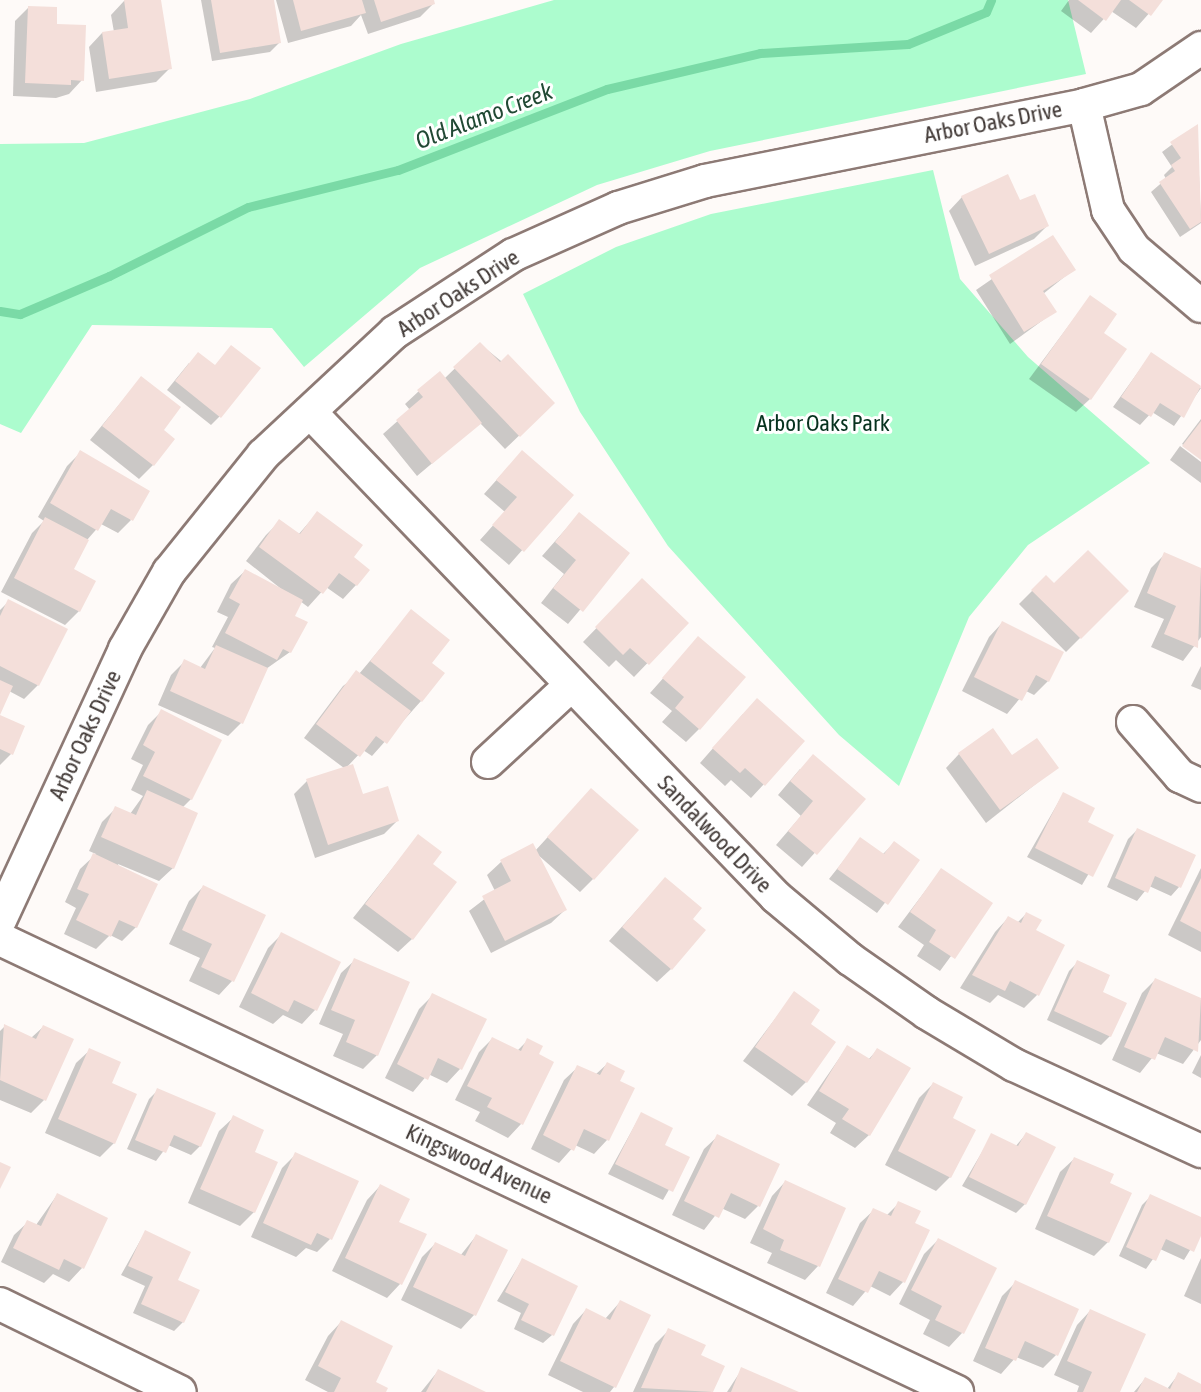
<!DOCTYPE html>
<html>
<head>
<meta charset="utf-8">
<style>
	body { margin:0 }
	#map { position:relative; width:1201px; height:1392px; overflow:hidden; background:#fefaf8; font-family:"Asap Condensed",sans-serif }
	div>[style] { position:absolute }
	.green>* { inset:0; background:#acfcce }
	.shadow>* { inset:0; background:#0003 }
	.stream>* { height:9px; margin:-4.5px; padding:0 4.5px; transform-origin:4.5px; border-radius:4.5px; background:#7adaa6 }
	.building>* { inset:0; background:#f4dfda }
	.roads { filter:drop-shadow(2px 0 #8d7a75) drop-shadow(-2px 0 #8d7a75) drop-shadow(0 2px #8d7a75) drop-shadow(0 -2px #8d7a75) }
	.minor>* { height:32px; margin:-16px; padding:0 16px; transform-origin:16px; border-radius:16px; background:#fff }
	span { translate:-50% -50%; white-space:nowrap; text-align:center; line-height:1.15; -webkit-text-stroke:6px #fff; paint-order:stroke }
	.street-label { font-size:23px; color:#423a37 }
	.park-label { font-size:23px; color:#06321e }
	.water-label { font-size:24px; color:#214934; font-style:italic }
</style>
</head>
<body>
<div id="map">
	<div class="green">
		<i style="clip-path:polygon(554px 0,1068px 0,1086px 74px,710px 151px,597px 185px,420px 268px,304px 367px,272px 328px,92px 325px,21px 433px,0 424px,0 144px,84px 143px,250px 99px,401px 44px)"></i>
		<i style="clip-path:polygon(933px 170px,960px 279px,1028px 357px,1150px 463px,1028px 545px,969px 617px,899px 786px,839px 735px,668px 546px,580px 412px,523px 294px,616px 247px,711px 214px)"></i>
	</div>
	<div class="shadow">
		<i style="clip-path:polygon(159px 0,170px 68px,156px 82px,96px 92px,89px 47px,102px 33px,114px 32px,111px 15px,124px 1px)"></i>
		<i style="clip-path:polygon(201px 0,241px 0,279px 43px,270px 52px,212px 61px)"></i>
		<i style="clip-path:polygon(276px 0,432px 0,433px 4px,420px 17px,368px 34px,361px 15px,351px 26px,288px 43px)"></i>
		<i style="clip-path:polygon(1069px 0,1161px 0,1136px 28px,1111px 11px,1091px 33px,1061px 11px)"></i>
		<i style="clip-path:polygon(28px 8px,82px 80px,69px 94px,56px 98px,13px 96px,15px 21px)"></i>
		<i style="clip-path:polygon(1197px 126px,1201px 223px,1180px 237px,1151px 192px,1166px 179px,1164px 175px,1172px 167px,1162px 152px)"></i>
		<i style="clip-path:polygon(962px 197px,1019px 203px,1047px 226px,1034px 239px,975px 266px,949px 211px)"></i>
		<i style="clip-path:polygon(1053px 237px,1073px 270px,1043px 294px,1054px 312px,1010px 344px,976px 290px)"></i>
		<i style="clip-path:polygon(1090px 297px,1102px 333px,1090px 399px,1076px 412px,1029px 379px)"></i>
		<i style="clip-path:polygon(480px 344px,553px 403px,505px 449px,480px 423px,417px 476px,383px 434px,410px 410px,405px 404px,419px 391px,444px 379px)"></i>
		<i style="clip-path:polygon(1151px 354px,1201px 388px,1174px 426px,1152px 412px,1140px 425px,1113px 407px)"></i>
		<i style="clip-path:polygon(189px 363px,220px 416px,211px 425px,167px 390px)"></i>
		<i style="clip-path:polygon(141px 378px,161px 430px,153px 465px,139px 479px,90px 440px)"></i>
		<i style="clip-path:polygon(1201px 419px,1201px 457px,1182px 444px)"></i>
		<i style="clip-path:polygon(1180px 446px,1201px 462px,1201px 483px,1170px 460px)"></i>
		<i style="clip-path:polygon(81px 452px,131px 520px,118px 533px,101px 524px,87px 540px,72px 570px,94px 582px,79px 611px,65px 625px,1px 592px,32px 533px,44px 521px,38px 517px,67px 466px)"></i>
		<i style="clip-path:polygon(509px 466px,571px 495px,509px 565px,480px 540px,505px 512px,484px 494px)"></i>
		<i style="clip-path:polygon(317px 513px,352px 558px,356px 585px,343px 599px,326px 587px,308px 607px,300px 601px,292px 617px,290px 652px,266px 669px,241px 723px,228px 736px,158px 705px,171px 675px,185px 661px,200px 668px,215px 648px,212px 647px,228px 617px,217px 612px,231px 584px,245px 571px,285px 592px,246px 561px,266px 535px,280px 521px,298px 535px)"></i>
		<i style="clip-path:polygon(579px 514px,628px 553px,568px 624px,541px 603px,564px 574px,542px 556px)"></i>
		<i style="clip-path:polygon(1165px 554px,1201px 570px,1201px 637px,1183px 661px,1151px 647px,1164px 619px,1134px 607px,1151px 568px)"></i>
		<i style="clip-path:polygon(1046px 577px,1054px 585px,1127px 591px,1066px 652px,1019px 604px)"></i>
		<i style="clip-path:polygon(642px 581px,686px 623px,634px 677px,616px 660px,609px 667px,583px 642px)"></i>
		<i style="clip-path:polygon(9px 601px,66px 630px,38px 685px,24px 699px,9px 691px,0 712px,0 610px)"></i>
		<i style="clip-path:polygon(411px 612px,429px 663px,421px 701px,372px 756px,363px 750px,346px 768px,362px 796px,397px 821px,384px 834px,315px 858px,294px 794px,307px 781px,344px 768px,304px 738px,343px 686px,359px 674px)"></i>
		<i style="clip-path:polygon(1002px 623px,1048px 681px,1034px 695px,1026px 691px,1007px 714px,962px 691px,989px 637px)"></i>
		<i style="clip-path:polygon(698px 639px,699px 729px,686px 742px,662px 722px,672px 711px,650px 693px)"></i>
		<i style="clip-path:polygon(1201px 666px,1201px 690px,1191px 686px)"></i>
		<i style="clip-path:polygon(162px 711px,191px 799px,182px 808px,173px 868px,159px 881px,118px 864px,136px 927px,122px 941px,110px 935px,96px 949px,64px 934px,76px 908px,65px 902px,80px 869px,96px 854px,89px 851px,102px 822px,116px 808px,130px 814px,143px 796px,131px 790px,143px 765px,131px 759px,148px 725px)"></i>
		<i style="clip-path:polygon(743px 714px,764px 784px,751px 798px,731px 780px,725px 786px,700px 763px)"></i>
		<i style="clip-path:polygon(0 717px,11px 754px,0 765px)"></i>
		<i style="clip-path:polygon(959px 754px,1012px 757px,1056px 768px,986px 823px,946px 768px)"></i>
		<i style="clip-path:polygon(800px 769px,863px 799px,802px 867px,776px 845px,801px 816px,778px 795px)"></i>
		<i style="clip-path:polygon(1063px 794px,1086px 823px,1111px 836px,1082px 885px,1027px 857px)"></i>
		<i style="clip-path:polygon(578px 804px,593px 879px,580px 892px,537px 854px,565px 910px,551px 923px,491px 953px,469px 911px,495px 891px,487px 875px,501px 862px,535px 851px)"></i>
		<i style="clip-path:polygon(1137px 830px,1179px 887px,1171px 896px,1149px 886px,1137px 901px,1107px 887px,1128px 839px)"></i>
		<i style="clip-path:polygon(418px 836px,430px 864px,412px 939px,398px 952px,353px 918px)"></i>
		<i style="clip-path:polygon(860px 840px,882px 855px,894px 843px,918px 860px,877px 913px,829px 879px)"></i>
		<i style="clip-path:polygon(1201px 868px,1201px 952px,1168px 935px)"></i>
		<i style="clip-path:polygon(941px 870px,990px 903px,940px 971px,917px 956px,924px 945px,898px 927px)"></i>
		<i style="clip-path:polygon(665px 879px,690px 919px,671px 969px,657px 982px,609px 941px)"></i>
		<i style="clip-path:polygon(203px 887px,263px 915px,232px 981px,219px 995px,189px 981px,200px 958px,169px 944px,189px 901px)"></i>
		<i style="clip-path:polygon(1026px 914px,1033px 931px,1037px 995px,1024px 1008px,998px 995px,990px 1003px,960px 988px,995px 932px,1008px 918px,1017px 923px)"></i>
		<i style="clip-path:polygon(282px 934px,339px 963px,315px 1010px,302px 1024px,283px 1015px,273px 1024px,239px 1007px,268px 948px)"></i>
		<i style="clip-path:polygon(355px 960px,377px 1055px,363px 1069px,333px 1056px,343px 1034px,319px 1024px,341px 973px)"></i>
		<i style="clip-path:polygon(1078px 962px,1100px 992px,1110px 1036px,1101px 1045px,1047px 1020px,1069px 971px)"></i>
		<i style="clip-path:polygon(1155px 980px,1201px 1000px,1201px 1040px,1183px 1064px,1156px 1053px,1140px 1073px,1112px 1060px,1142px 993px)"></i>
		<i style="clip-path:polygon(794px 994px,809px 1025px,806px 1082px,792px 1096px,743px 1061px)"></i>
		<i style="clip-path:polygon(433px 995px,460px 1069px,447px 1083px,428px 1074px,413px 1092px,385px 1078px,419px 1009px)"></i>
		<i style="clip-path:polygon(5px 1026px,31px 1038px,43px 1027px,44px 1100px,31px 1113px,0 1100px,0 1031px)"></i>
		<i style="clip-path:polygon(492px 1039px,517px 1051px,528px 1040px,521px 1124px,508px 1138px,475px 1121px,480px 1112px,455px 1100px,479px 1052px)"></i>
		<i style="clip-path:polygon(847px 1047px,868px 1060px,877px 1050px,869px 1135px,855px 1148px,830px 1133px,836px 1123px,807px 1105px)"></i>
		<i style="clip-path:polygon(90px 1050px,110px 1084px,114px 1143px,100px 1157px,45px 1133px,76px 1063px)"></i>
		<i style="clip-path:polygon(1201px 1055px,1201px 1078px,1192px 1073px)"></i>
		<i style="clip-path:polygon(607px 1064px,618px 1082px,632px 1089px,607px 1140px,594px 1154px,575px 1145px,559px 1163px,531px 1149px,564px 1080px,578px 1067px,595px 1075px)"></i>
		<i style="clip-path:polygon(933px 1084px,950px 1177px,936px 1191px,885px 1165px,919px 1098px)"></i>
		<i style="clip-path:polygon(158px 1090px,200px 1146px,191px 1155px,168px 1145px,156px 1161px,127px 1149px,149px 1099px)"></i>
		<i style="clip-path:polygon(641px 1114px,663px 1146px,687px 1158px,663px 1200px,608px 1174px)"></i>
		<i style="clip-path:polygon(233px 1118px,253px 1153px,254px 1212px,240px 1226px,188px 1203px,219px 1131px)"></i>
		<i style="clip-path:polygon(1026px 1134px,1025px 1204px,1016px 1213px,962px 1186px,992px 1135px,1015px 1147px)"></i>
		<i style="clip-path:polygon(718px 1136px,758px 1206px,745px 1219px,721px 1208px,704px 1230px,672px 1215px,704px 1149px)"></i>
		<i style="clip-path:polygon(296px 1154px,330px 1239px,317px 1252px,306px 1248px,296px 1257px,251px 1237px,282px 1168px)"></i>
		<i style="clip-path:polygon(1074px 1159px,1108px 1184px,1108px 1242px,1094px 1256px,1035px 1229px,1060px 1172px)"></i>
		<i style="clip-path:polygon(785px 1182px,818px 1266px,805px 1280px,767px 1263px,772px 1253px,750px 1243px,772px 1196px)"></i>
		<i style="clip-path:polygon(380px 1186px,397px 1223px,424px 1235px,400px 1284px,387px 1298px,332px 1271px,367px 1200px)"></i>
		<i style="clip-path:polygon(57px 1195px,82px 1268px,69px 1282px,53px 1274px,44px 1283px,1px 1262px,14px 1235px,28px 1222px,36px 1225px)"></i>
		<i style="clip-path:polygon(1151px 1196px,1201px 1219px,1201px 1232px,1184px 1260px,1160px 1249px,1146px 1269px,1119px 1256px,1142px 1205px)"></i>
		<i style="clip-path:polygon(899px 1203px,913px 1224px,903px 1282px,890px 1296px,870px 1286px,853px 1306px,826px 1293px,860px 1223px,874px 1210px,886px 1216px)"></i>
		<i style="clip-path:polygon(145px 1232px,183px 1322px,174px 1331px,133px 1313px,145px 1286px,121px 1275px)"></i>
		<i style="clip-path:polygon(476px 1236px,474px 1315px,461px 1329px,401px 1300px,422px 1257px,435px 1244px,460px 1256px)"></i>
		<i style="clip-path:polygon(938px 1240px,995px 1269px,962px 1333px,949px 1347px,923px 1334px,930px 1320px,899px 1304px,924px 1254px)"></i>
		<i style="clip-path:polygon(1201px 1258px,1201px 1304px,1184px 1296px)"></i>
		<i style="clip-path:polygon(522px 1260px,552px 1335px,543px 1343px,514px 1329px,521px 1313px,497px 1301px)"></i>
		<i style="clip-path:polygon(1016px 1282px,1056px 1355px,1043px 1368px,1016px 1357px,1001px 1374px,973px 1361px,1002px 1296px)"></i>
		<i style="clip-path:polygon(620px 1302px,649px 1316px,614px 1387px,610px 1392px,583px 1392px,548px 1375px,573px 1324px,586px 1310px,605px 1319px)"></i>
		<i style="clip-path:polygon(1090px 1311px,1118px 1392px,1077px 1392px,1079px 1386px,1054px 1375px,1077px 1325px)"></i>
		<i style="clip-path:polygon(341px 1322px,373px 1383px,384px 1392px,328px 1392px,305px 1380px,328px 1336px)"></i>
		<i style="clip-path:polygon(669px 1330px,699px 1356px,723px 1367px,711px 1392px,633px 1392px,655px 1344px)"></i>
		<i style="clip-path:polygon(742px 1369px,795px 1392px,727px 1392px)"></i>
		<i style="clip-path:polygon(438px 1371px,482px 1392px,421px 1392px)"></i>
		<i style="clip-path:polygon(1178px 1375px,1201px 1386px,1201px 1392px,1134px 1392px,1145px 1379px,1167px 1389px)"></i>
	</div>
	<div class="stream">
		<i style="left:0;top:311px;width:20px;rotate:9deg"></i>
		<i style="left:20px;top:314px;width:97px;rotate:-23.1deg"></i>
		<i style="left:109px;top:276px;width:155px;rotate:-26.4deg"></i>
		<i style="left:248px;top:207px;width:154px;rotate:-13.9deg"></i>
		<i style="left:398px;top:170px;width:224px;rotate:-21.2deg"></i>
		<i style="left:607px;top:89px;width:157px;rotate:-13.2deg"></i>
		<i style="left:760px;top:53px;width:148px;rotate:-3.5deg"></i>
		<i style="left:908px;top:44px;width:84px;rotate:-22.3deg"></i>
		<i style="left:986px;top:12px;width:13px;rotate:-67deg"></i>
	</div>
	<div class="building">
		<i style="clip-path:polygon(124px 0,161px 0,172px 69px,109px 79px,102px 32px,128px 28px)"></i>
		<i style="clip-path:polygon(211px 0,274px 0,281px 43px,220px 53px)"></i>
		<i style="clip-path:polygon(293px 0,362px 0,366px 13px,301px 31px)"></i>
		<i style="clip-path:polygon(374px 0,434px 0,435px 4px,381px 22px)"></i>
		<i style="clip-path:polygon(1078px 0,1121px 0,1106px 21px)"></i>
		<i style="clip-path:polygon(1129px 0,1163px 0,1151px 16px)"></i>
		<i style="clip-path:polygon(28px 6px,57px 7px,57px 24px,86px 25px,84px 81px,71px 80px,71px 85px,25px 83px)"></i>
		<i style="clip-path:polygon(1198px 124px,1201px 222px,1190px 229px,1159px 182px,1175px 171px,1171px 165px,1181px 158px,1170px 142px)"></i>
		<i style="clip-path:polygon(1008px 174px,1020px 200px,1035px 194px,1049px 226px,989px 254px,961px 196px)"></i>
		<i style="clip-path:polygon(1053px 235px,1076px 270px,1043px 291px,1057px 312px,1024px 332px,989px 275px)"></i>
		<i style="clip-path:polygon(1090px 295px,1117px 314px,1104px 333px,1127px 349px,1091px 400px,1041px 364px)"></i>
		<i style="clip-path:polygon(480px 342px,500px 362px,508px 354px,555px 403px,520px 437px,453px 367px)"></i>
		<i style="clip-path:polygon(231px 345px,261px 368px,221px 418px,175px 381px,198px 352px,215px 365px)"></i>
		<i style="clip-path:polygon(1151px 352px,1201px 386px,1184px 418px,1160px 403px,1151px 417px,1121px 397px)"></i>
		<i style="clip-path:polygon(440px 371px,482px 423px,432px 464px,396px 420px,423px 397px,417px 390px)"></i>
		<i style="clip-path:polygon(141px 376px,181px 407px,164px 430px,175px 439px,154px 466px,102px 426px)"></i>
		<i style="clip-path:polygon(1201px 421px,1201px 460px,1182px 446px)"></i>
		<i style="clip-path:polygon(80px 450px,150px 491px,133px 521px,111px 509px,98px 531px,50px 503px)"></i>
		<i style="clip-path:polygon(522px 450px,574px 495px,524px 552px,492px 525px,517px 497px,496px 480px)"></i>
		<i style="clip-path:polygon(317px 511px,363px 545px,354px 557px,370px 570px,357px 586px,339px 573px,323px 594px,259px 547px,279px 519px,300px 534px)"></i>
		<i style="clip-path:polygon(579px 512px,630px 553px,583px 612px,553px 588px,576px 560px,555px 542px)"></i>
		<i style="clip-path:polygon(45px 517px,89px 540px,74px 569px,96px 581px,80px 612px,14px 578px)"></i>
		<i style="clip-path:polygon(1088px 550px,1129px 591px,1081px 639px,1031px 590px,1046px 575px,1054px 583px)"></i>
		<i style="clip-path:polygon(1164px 552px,1201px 568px,1198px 648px,1164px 634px,1176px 606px,1147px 593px)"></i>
		<i style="clip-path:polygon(245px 569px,303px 600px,295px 616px,308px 622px,291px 653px,283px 649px,277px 660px,225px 633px,240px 604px,229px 598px)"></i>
		<i style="clip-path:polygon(642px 578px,689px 623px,649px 665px,630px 648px,623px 655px,595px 627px)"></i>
		<i style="clip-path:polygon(8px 599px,68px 629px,39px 686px,0 666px,0 616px)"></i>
		<i style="clip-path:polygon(411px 609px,450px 640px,432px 663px,445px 673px,422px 702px,370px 661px)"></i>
		<i style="clip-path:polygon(1002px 621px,1064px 652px,1049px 682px,1036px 675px,1022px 701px,974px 677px)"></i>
		<i style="clip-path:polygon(698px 636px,746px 677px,700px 730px,675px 708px,684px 697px,662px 678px)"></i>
		<i style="clip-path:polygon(216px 645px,268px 668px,243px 724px,170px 691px,184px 659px,205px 669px)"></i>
		<i style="clip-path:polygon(356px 670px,411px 711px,387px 744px,376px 736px,360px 757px,316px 724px)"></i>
		<i style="clip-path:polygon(0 680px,13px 686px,0 715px,25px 726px,13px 755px,0 749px)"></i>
		<i style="clip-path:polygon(757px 698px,805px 741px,765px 786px,745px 768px,740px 773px,712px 748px)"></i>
		<i style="clip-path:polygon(161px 709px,222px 740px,192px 800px,143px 776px,155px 752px,143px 745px)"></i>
		<i style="clip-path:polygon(993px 728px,1012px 755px,1037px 738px,1059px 768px,1000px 810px,958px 753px)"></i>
		<i style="clip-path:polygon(813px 754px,866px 799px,817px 855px,788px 831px,813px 801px,790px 781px)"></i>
		<i style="clip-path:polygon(353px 764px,363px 794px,388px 786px,399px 821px,328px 845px,306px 779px)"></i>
		<i style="clip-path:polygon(591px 788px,639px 830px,594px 880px,547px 837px)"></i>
		<i style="clip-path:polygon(147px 790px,198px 813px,174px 869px,101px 837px,115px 806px,136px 815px)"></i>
		<i style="clip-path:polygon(1063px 792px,1095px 808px,1088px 822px,1114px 835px,1093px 877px,1035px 848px)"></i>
		<i style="clip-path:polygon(1137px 828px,1196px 855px,1181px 888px,1155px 876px,1148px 893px,1115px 878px)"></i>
		<i style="clip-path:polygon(418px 834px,442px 852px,433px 864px,457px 882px,413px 940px,365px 904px)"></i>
		<i style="clip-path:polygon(860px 837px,884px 854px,894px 841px,920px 860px,888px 905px,837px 869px)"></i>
		<i style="clip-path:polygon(533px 843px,567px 910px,505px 941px,482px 896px,511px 881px,500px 860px)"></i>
		<i style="clip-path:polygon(93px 853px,158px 884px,137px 928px,119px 920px,111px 937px,76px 920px,89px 894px,77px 889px)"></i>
		<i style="clip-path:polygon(941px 868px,993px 903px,955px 959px,929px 942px,936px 930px,910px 912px)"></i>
		<i style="clip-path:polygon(665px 877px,702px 908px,693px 919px,706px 930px,672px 970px,622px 927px)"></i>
		<i style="clip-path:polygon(1201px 878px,1201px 932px,1180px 921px)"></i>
		<i style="clip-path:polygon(203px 885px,266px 915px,234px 982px,201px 967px,212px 944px,182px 930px)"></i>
		<i style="clip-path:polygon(1026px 912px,1042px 920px,1036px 930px,1065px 945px,1039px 996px,1010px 981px,1005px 991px,972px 975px,1008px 916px,1021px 923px)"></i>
		<i style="clip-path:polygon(281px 932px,341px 962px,317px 1011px,294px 1000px,288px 1012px,251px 993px)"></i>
		<i style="clip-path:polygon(354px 958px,410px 982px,378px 1056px,346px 1042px,355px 1020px,331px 1010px)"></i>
		<i style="clip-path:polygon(1077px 960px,1110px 975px,1103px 992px,1127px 1003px,1111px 1037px,1054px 1011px)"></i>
		<i style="clip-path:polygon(1155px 978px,1201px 998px,1198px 1052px,1165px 1037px,1155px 1060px,1124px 1047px)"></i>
		<i style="clip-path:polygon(794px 991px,820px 1010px,811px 1024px,836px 1042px,807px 1083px,755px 1047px)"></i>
		<i style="clip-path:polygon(432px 993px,487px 1019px,462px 1070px,438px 1058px,428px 1080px,397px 1064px)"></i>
		<i style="clip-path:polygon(4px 1024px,36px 1039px,43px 1025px,74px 1039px,46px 1101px,0 1080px)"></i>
		<i style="clip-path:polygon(492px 1037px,521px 1051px,527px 1038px,543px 1046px,539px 1054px,554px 1062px,523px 1125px,487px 1107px,492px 1098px,467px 1086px)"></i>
		<i style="clip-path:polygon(847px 1045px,870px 1059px,877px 1048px,911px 1068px,870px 1136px,842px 1119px,849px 1109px,819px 1091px)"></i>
		<i style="clip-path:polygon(89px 1048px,121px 1062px,112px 1083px,137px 1094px,115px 1144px,58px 1119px)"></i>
		<i style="clip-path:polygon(607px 1062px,625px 1071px,620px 1081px,635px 1088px,609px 1141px,584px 1129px,574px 1151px,543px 1135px,577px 1065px,600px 1075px)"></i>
		<i style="clip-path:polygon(933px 1082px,963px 1097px,953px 1118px,976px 1130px,951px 1178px,898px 1151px)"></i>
		<i style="clip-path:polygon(157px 1088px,216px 1113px,201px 1147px,174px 1135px,166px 1153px,135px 1140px)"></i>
		<i style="clip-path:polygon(641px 1112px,673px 1128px,665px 1145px,690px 1157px,673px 1192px,615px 1164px)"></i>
		<i style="clip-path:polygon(233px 1115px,264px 1130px,255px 1152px,278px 1162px,255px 1213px,200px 1189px)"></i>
		<i style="clip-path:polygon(1026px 1132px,1056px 1147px,1026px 1205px,969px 1177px,991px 1133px,1018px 1146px)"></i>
		<i style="clip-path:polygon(717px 1134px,780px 1164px,760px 1207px,731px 1193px,719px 1218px,684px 1201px)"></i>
		<i style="clip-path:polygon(295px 1152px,359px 1181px,332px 1240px,317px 1233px,311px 1245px,263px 1223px)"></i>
		<i style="clip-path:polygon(1074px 1157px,1114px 1174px,1110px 1183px,1132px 1193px,1109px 1243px,1047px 1216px)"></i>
		<i style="clip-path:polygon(0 1162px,11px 1167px,0 1189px)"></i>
		<i style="clip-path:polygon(785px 1180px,846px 1208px,820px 1267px,780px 1250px,784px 1240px,763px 1229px)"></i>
		<i style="clip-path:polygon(380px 1184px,410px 1199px,399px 1222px,427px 1234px,402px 1285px,345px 1258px)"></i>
		<i style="clip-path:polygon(57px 1193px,108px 1218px,84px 1269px,64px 1259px,59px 1270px,13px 1248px,27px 1220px,41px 1226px)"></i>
		<i style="clip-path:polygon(1150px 1194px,1201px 1217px,1201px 1236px,1194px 1252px,1166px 1239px,1156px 1261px,1126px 1247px)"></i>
		<i style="clip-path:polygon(898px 1201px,921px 1211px,915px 1223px,930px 1230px,905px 1283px,879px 1271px,868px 1293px,838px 1279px,873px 1208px,891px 1216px)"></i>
		<i style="clip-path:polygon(145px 1230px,191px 1252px,178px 1280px,200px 1290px,184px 1323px,141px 1304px,153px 1277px,128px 1266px)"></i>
		<i style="clip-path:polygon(476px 1234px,508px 1250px,476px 1316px,413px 1287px,435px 1242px,465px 1256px)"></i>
		<i style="clip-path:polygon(938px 1238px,997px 1268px,964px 1334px,935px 1320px,942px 1306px,911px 1290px)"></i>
		<i style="clip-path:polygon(522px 1258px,578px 1286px,554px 1336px,521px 1320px,529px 1304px,505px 1292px)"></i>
		<i style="clip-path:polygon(1015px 1280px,1079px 1309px,1058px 1356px,1025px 1341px,1016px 1361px,985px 1348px)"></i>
		<i style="clip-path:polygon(620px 1300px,651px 1315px,616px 1388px,560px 1361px,586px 1308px,610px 1320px)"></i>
		<i style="clip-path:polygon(1090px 1309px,1146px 1334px,1120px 1392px,1083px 1392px,1092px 1372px,1067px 1361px)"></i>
		<i style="clip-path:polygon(341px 1320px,393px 1346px,376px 1382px,388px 1388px,386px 1392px,334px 1392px,341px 1378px,318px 1366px)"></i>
		<i style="clip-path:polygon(668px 1328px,706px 1345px,701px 1355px,725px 1366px,713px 1392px,641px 1388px)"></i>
		<i style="clip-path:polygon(741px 1367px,799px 1392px,731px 1392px)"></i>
		<i style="clip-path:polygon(438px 1369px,486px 1392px,426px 1392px)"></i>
		<i style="clip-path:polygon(1178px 1372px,1201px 1384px,1201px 1392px,1137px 1392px,1145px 1377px,1170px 1389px)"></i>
	</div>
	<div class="roads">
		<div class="minor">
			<i style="left:1084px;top:105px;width:108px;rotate:77.1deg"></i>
			<i style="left:1108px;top:210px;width:47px;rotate:56.3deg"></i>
			<i style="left:1134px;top:249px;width:88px;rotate:40.4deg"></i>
			<i style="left:310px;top:412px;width:673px;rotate:46.14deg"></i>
			<i style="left:776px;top:897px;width:97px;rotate:40deg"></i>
			<i style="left:850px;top:959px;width:94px;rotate:35deg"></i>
			<i style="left:927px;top:1013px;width:101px;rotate:30.9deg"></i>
			<i style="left:1014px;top:1065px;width:206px;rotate:24.7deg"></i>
			<i style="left:1133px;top:722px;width:72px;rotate:49deg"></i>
			<i style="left:1180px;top:776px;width:23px;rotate:25deg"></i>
			<i style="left:488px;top:762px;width:112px;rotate:-42.8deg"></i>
			<i style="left:0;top:920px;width:298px;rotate:-65.2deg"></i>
			<i style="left:125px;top:649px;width:89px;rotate:-60.3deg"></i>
			<i style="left:169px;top:572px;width:150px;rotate:-51.2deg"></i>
			<i style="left:263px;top:455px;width:180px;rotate:-43deg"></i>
			<i style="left:395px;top:332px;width:141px;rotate:-33.1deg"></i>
			<i style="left:513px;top:255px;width:115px;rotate:-24.1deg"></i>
			<i style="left:618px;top:208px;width:91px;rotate:-17.2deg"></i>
			<i style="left:705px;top:181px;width:387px;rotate:-11.3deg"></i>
			<i style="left:1084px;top:105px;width:59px;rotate:-15.7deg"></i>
			<i style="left:1141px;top:89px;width:73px;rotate:-34.3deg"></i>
			<i style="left:0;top:939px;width:1059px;rotate:25.33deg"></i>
			<i style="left:0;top:1304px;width:200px;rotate:26.1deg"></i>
		</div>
	</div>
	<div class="street-label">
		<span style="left:993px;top:122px;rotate:-11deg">Arbor Oaks Drive</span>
		<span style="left:458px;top:293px;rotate:-33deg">Arbor Oaks Drive</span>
		<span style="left:85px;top:735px;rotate:-65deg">Arbor Oaks Drive</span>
		<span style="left:715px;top:834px;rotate:46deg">Sandalwood Drive</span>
		<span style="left:479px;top:1164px;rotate:25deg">Kingswood Avenue</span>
	</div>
	<div class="park-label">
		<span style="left:823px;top:423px">Arbor Oaks Park</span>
	</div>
	<div class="water-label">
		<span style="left:484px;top:116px;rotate:-21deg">Old Alamo Creek</span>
	</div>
</div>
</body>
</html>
